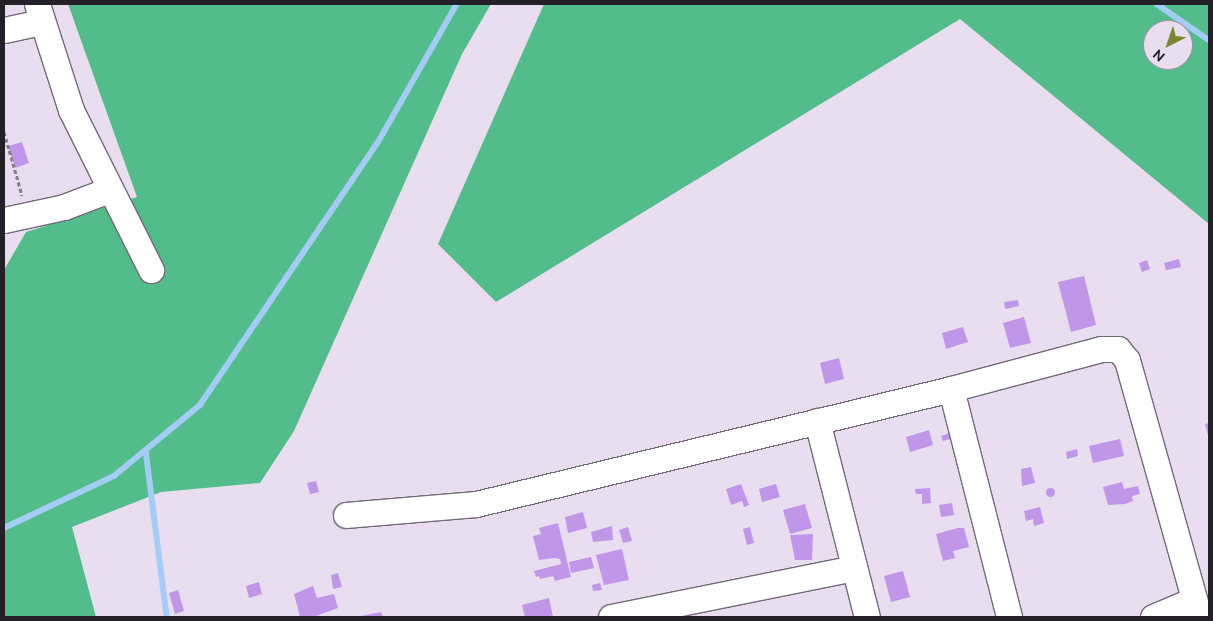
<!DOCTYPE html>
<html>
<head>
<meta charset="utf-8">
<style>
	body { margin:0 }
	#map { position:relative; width:1213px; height:621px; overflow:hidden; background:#e8deef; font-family:Ubuntu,sans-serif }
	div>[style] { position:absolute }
	.forest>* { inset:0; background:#52bc8b }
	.stream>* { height:5.5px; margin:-2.75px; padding:0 2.75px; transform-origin:2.75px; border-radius:2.75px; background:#a4ccf6 }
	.building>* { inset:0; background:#bf96e8 }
	.round { border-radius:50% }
	.path>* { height:3px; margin-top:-1.5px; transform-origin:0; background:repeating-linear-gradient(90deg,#847e89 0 4px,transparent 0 6.5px) }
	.roads { filter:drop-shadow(1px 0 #716978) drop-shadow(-1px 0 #716978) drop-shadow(0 1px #716978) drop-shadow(0 -1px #716978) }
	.minor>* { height:25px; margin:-12.5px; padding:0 12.5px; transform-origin:12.5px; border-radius:12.5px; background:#fff }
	span { translate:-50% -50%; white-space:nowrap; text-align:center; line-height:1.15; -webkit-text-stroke:5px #e8deef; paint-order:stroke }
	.frame { position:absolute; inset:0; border:5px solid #242027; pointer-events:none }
	.north { position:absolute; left:1143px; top:20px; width:50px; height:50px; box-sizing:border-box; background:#e8deef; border:1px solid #9a929f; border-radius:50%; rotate:221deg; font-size:14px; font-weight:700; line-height:20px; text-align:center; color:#242027 }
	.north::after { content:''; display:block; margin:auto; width:18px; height:22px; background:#7e842f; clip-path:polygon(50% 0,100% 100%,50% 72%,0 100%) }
</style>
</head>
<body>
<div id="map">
	<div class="forest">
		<i style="clip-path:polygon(68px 4px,491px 4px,462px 54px,294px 431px,260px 483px,161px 492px,72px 527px,96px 617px,4px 617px,4px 270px,26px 232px,137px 197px)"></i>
		<i style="clip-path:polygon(evenodd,544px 4px,1209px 4px,1209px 224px,960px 19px,496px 302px,438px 244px,544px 4px,1153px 30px,1183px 30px,1183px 60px,1153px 60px,1153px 30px)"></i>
	</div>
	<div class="stream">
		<i style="left:1157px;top:4px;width:63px;rotate:34.7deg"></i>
		<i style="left:146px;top:450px;width:168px;rotate:82.8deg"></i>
		<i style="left:4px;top:528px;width:122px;rotate:-25.3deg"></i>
		<i style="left:114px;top:476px;width:112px;rotate:-39.5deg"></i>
		<i style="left:200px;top:405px;width:315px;rotate:-55.9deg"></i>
		<i style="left:377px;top:144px;width:161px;rotate:-60.3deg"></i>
	</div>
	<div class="building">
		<i style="clip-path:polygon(22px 142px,29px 163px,15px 168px,8px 146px)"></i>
		<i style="clip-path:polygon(1179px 259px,1181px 267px,1166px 270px,1164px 263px)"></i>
		<i style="clip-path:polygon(1147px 260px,1150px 269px,1142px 272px,1139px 263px)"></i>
		<i style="clip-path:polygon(1084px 276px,1096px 325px,1071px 332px,1058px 282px)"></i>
		<i style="clip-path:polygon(1018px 300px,1019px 306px,1005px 309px,1004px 302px)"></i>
		<i style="clip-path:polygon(1024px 317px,1031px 343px,1010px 348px,1003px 323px)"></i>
		<i style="clip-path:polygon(963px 327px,968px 342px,946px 349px,942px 333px)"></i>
		<i style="clip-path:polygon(839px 358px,844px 379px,825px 384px,820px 363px)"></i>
		<i style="clip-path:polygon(1209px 423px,1209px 439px,1205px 424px)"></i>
		<i style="clip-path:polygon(929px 430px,933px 445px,910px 452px,906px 437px)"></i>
		<i style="clip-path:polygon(950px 433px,951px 439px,943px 441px,941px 436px)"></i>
		<i style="clip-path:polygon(1120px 439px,1124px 456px,1093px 463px,1089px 446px)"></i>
		<i style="clip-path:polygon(1077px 449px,1078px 456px,1067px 459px,1066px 452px)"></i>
		<i style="clip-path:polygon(1031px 467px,1035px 483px,1022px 486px,1021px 469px)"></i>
		<i style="clip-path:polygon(316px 481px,319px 492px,310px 494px,307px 483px)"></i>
		<i style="clip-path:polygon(1122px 482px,1124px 489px,1138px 486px,1140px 494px,1132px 496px,1133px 501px,1125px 504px,1108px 505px,1103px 487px)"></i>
		<i style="clip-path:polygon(741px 484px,749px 505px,744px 507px,742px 501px,731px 505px,726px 489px)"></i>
		<i style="clip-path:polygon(776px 484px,780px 497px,762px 502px,759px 489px)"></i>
		<i class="round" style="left:1045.5px;top:487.5px;width:9px;height:9px"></i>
		<i style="clip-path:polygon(930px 488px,931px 503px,922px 504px,922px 494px,916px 494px,915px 489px)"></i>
		<i style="clip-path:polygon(952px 503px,954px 515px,941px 517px,939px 505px)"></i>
		<i style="clip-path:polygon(805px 504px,812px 528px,790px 534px,783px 510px)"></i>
		<i style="clip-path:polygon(1040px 507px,1044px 523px,1034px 526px,1033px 519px,1026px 521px,1024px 511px)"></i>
		<i style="clip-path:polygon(583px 512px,587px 528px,568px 533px,565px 517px)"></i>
		<i style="clip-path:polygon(558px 523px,571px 577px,555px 581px,553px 576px,540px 579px,539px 576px,536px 577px,534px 571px,561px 564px,560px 559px,555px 558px,539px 560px,533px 536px,541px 534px,539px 528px)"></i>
		<i style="clip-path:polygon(612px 526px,613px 540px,593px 542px,591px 532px)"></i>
		<i style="clip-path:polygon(628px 527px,632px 541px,623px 543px,619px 530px)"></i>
		<i style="clip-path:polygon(750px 527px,754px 543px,747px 545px,743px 529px)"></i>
		<i style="clip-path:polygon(958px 528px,964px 528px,969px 547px,953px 551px,955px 558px,943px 561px,936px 534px)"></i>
		<i style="clip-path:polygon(813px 534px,812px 560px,795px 560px,790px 535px)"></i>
		<i style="clip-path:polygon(622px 549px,629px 580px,604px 585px,596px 555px)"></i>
		<i style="clip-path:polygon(591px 557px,594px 568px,571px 573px,569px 562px)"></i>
		<i style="clip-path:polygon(903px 571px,910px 597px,891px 602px,884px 576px)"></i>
		<i style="clip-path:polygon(338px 573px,342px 587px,333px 589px,331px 575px)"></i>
		<i style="clip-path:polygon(259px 582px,262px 594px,249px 598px,246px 586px)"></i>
		<i style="clip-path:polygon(600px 583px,602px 590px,593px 591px,592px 585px)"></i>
		<i style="clip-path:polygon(313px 586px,317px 598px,334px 594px,338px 608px,313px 617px,300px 617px,294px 594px)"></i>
		<i style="clip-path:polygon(178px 590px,184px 611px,175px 614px,169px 593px)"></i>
		<i style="clip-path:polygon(549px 598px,553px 617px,525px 617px,522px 605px)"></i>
		<i style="clip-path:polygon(381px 612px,383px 617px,361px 617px,361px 616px)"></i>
	</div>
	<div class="path">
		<i style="left:4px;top:132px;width:66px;rotate:74.1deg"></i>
	</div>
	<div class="roads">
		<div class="minor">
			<i style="left:37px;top:4px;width:111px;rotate:72.2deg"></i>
			<i style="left:71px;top:110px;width:179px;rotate:63.4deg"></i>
			<i style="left:4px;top:30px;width:38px;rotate:-12deg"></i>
			<i style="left:4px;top:220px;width:61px;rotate:-12.2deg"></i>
			<i style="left:64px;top:207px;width:48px;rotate:-20.7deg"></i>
			<i style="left:951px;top:389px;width:235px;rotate:75.7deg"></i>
			<i style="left:817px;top:421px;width:202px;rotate:75.7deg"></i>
			<i style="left:346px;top:515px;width:130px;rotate:-4.8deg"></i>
			<i style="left:476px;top:504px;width:489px;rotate:-13.6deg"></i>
			<i style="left:951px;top:389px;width:155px;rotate:-14.9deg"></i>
			<i style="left:1101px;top:349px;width:17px"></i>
			<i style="left:1118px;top:349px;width:14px;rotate:51deg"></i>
			<i style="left:1127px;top:360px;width:267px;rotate:74.3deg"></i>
			<i style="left:611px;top:617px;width:248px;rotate:-11.4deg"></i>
			<i style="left:1153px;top:617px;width:43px;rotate:-23deg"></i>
		</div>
	</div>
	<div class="frame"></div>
	<div class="north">N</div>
</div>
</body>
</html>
